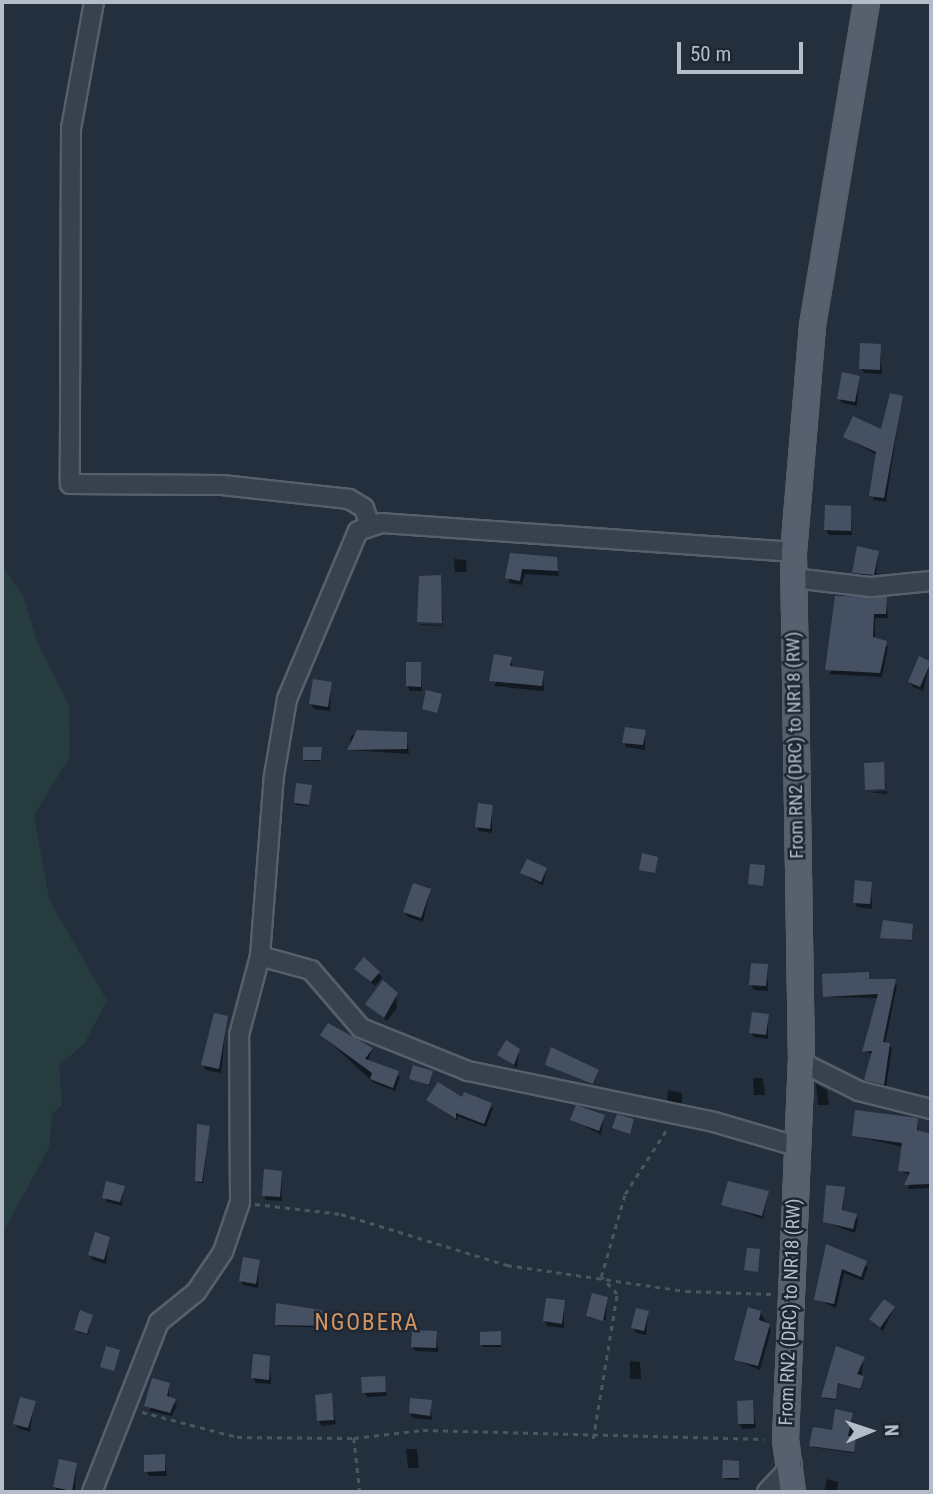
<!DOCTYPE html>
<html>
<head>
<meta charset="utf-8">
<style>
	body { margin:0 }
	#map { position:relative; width:933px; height:1494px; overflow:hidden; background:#242f3e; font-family:"Roboto Condensed",sans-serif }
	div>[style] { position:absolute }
	.green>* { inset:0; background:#263c3f }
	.shadow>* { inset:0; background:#0007 }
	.building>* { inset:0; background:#455162 }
	.path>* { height:2.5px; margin-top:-1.25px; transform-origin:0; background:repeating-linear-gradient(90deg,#44595c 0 5px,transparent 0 10px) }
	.roads { filter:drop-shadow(2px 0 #565f6c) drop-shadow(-2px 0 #565f6c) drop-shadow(0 2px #565f6c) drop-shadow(0 -2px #565f6c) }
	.minor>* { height:18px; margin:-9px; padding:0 9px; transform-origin:9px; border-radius:9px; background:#38414e }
	.major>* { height:23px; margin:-11.5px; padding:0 11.5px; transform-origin:11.5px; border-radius:11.5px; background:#56606e }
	span { translate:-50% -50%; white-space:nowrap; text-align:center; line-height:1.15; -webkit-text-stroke:5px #1d2633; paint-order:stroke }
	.street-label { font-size:19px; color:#b4bcc9 }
	.quarter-label { font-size:23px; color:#d59563; letter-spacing:2px }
	.frame { position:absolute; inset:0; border:4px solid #b4bcc9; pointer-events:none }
	.north { position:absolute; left:835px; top:1396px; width:70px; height:70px; -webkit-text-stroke:5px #1d2633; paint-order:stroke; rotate:88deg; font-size:19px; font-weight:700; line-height:28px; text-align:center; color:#b4bcc9 }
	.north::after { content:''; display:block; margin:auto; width:24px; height:32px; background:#b4bcc9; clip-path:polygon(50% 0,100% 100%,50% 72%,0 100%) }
	.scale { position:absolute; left:677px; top:42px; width:126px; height:32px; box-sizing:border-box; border:4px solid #b4bcc9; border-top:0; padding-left:9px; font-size:21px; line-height:24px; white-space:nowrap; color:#b4bcc9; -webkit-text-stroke:5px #1d2633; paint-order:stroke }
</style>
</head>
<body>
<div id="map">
	<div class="green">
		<i style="clip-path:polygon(2px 566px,23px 595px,36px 639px,69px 705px,70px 757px,34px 815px,49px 899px,107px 1001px,84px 1044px,59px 1065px,62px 1105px,52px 1114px,49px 1148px,2px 1234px)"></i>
	</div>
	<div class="shadow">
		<i style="clip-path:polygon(880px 346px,882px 374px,864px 373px,861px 369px)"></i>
		<i style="clip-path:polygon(859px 377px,857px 406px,842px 403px,839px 398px)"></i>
		<i style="clip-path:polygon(902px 398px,886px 502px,873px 500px,877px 455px,845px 437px,882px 432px)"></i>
		<i style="clip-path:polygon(850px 507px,852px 535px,829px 535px,826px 530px)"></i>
		<i style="clip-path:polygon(878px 553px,876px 580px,856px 577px,854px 573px)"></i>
		<i style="clip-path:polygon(511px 555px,556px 558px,559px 576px,525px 574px,522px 585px,509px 583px)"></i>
		<i style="clip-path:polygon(454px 559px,466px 560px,467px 572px,455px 572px)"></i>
		<i style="clip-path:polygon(440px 577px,443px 621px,418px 620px)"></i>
		<i style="clip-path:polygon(886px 599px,888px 618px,875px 618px,875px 639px,888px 647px,882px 677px,829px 674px)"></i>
		<i style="clip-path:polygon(420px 624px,443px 625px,443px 626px,421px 625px)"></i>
		<i style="clip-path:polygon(511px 659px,513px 668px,543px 672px,544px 691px,494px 686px)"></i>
		<i style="clip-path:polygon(930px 663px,923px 691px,913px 687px,910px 682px)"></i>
		<i style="clip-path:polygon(420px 664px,422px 691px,410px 691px,408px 686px)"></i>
		<i style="clip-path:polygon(331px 683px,330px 711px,314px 709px,311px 704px)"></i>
		<i style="clip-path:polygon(645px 732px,645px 750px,626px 747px,624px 742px)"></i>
		<i style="clip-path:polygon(406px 734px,409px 754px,349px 750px,351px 735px)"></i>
		<i style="clip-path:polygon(322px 750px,321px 761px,306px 761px,304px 760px)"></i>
		<i style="clip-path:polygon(883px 764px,886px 788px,867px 788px)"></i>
		<i style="clip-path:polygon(311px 787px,309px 806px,296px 805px,295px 803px)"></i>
		<i style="clip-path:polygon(887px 791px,887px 794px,868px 792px)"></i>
		<i style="clip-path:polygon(492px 806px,492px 833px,479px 831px,476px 826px)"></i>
		<i style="clip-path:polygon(546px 870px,543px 886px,522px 873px)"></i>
		<i style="clip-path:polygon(871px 884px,872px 909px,857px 907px,855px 902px)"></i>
		<i style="clip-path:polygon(430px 891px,423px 922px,408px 917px,405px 912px)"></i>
		<i style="clip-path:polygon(913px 928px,912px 941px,881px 937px)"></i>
		<i style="clip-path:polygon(767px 966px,768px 991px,754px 990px,751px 985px)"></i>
		<i style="clip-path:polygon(356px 969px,379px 973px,382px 978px,375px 986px)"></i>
		<i style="clip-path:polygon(868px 974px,870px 981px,897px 985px,885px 1044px,892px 1048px,886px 1088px,866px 1079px,873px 1054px,864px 1052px,879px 998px,825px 997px)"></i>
		<i style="clip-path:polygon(396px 994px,397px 1008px,387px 1021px,368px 1004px)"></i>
		<i style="clip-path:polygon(768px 1016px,768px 1039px,754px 1037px,751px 1032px)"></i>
		<i style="clip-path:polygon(227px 1017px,221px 1073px,206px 1070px,203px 1065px)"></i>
		<i style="clip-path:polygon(322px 1035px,372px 1049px,368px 1061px,400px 1077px,395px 1091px,374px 1083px)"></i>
		<i style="clip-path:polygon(519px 1050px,517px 1068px,499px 1055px)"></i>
		<i style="clip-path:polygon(547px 1065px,597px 1072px,598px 1073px,594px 1084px)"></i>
		<i style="clip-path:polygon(432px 1073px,430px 1086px,411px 1079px)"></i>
		<i style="clip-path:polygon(753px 1078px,763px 1078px,765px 1095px,754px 1095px)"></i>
		<i style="clip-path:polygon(816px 1084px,827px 1090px,829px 1105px,818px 1105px)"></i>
		<i style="clip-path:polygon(668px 1090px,682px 1093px,682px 1105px,667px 1102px)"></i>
		<i style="clip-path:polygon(428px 1100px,463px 1100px,493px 1108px,486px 1127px,457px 1116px,457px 1121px)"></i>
		<i style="clip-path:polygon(604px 1117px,601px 1135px,572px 1119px)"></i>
		<i style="clip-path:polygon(917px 1120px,919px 1132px,931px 1136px,931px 1188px,908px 1189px,910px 1176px,900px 1170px,903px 1147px,854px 1136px)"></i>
		<i style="clip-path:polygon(209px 1128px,203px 1183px,198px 1183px,197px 1181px)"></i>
		<i style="clip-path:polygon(281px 1172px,282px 1201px,266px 1200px,264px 1196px)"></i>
		<i style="clip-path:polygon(123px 1188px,122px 1206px,107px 1202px,104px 1197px)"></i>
		<i style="clip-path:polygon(844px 1189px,843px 1212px,858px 1219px,855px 1233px,825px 1222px)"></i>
		<i style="clip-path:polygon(768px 1193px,763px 1219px,723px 1204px)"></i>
		<i style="clip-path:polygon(109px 1238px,106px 1264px,93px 1260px,90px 1255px)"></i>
		<i style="clip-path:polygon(827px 1246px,868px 1267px,863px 1281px,844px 1273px,836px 1308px,816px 1299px)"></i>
		<i style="clip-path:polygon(259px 1262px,258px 1288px,243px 1285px,241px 1280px)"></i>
		<i style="clip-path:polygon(607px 1299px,606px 1320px,589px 1318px,588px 1316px)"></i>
		<i style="clip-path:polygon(564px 1302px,564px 1328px,547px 1326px,545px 1321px)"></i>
		<i style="clip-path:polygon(277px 1305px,326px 1313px,327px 1328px,278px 1326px)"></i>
		<i style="clip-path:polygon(894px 1308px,883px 1331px,874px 1324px,871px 1320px)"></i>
		<i style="clip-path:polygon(760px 1312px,771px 1330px,760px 1370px,736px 1360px)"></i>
		<i style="clip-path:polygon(648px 1313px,646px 1335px,636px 1333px,633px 1328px)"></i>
		<i style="clip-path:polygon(92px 1316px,88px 1335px,77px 1332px,76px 1330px)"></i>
		<i style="clip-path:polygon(436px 1333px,438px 1352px,415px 1351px,412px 1346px)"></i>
		<i style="clip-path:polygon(501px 1335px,501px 1347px,483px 1347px,482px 1345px)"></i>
		<i style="clip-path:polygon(269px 1357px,271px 1384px,256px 1383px,253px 1378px)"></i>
		<i style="clip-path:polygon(863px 1358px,861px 1390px,839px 1383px,836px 1400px,824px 1398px)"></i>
		<i style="clip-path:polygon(630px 1361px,640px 1362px,641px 1379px,630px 1379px)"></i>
		<i style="clip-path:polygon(384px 1378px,387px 1396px,367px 1397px,364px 1392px)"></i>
		<i style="clip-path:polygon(169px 1384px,169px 1398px,177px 1405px,172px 1416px,149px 1411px)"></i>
		<i style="clip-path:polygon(331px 1395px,336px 1424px,322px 1426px,319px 1421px)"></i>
		<i style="clip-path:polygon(430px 1402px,432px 1420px,413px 1418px,410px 1413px)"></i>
		<i style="clip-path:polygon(752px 1402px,756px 1428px,742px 1429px,739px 1424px)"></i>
		<i style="clip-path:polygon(34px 1403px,30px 1432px,18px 1428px,15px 1423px)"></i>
		<i style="clip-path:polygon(852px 1414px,854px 1453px,812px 1447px,833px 1432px)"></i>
		<i style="clip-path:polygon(406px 1449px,417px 1449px,419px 1468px,408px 1468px)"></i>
		<i style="clip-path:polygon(164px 1456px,167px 1476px,149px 1476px,146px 1471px)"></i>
		<i style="clip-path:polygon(738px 1462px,739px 1480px,725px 1479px,724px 1478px)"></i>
		<i style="clip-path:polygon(76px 1465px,75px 1492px,58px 1492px,55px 1487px)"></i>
		<i style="clip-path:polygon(827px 1479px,838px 1482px,837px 1492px,824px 1492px)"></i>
	</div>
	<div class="building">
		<i style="clip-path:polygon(860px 343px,881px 344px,880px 370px,859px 369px)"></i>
		<i style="clip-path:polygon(842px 372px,860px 376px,855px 402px,837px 399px)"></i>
		<i style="clip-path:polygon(890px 393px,903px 396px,884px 498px,869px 496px,876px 452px,843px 437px,853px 416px,881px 429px)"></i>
		<i style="clip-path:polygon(825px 505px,851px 506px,851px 531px,824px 530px)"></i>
		<i style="clip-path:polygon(857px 546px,879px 551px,874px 575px,852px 573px)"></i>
		<i style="clip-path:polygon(510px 553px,557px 557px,558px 571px,522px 569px,520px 581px,505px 578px)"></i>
		<i style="clip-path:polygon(441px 575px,442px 623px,417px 622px,419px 576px)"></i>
		<i style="clip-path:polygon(835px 596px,887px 597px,886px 614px,874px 614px,873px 637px,887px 641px,880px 673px,825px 670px)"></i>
		<i style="clip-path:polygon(494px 654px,512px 657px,510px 666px,544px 671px,542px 686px,489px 681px)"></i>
		<i style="clip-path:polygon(919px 656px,931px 662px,920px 687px,908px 682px)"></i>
		<i style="clip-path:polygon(406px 662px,421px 662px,421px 687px,406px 686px)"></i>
		<i style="clip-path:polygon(313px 679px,332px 682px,328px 707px,309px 704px)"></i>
		<i style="clip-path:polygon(426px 690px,442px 694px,437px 713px,422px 709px)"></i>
		<i style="clip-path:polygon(625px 727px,646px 730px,643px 745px,622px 743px)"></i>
		<i style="clip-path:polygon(357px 730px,407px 732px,407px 749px,347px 750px)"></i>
		<i style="clip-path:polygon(303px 747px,322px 747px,321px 760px,303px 760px)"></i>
		<i style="clip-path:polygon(884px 762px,885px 789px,865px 790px,864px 763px)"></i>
		<i style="clip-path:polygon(296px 783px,312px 785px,309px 805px,294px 803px)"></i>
		<i style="clip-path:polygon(478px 803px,493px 805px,490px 829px,475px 827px)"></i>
		<i style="clip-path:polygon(642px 853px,658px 857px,655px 873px,639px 870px)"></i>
		<i style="clip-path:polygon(527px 859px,547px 868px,541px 882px,520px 873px)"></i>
		<i style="clip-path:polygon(750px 864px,765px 865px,763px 886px,748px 884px)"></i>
		<i style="clip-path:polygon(855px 880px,872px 882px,870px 904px,853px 903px)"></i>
		<i style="clip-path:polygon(413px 883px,431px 889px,421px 918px,403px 912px)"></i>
		<i style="clip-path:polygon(883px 920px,913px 924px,912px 940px,880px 938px)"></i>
		<i style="clip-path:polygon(364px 957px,380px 972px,371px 982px,354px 969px)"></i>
		<i style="clip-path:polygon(751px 963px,768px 964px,766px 986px,749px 985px)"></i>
		<i style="clip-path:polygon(869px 972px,869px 979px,896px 979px,883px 1042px,890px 1043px,884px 1085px,864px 1080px,872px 1051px,862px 1052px,878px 994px,823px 997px,822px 974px)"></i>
		<i style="clip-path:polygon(383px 980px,398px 993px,384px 1018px,365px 1004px)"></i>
		<i style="clip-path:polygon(752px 1012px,769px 1014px,766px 1035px,749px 1033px)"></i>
		<i style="clip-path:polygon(214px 1013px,228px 1016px,219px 1069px,201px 1065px)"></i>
		<i style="clip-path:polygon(328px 1023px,373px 1048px,365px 1059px,399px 1071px,393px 1088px,370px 1079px,372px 1073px,320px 1035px)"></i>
		<i style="clip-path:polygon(506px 1040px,520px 1049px,514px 1065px,497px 1055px)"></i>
		<i style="clip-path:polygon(551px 1047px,599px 1070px,593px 1084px,545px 1065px)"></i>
		<i style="clip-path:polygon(413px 1065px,433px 1071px,429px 1085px,409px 1079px)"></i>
		<i style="clip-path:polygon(438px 1082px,462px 1097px,464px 1092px,492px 1103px,484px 1124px,456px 1113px,456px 1119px,426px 1100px)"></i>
		<i style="clip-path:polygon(576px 1105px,605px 1115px,599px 1131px,570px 1120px)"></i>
		<i style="clip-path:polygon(855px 1110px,918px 1118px,917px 1130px,931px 1134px,931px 1184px,904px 1185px,910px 1172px,898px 1171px,902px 1143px,852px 1136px)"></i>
		<i style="clip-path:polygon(617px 1114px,634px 1119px,630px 1134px,612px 1128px)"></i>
		<i style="clip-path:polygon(197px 1124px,210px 1126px,202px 1182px,195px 1181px)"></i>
		<i style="clip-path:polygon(264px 1169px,282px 1171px,280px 1197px,262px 1196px)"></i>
		<i style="clip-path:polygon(106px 1181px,125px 1186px,120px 1202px,102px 1198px)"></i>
		<i style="clip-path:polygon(728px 1181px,769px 1191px,762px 1216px,721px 1205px)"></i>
		<i style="clip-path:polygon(826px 1185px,845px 1187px,842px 1210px,857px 1214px,853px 1229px,823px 1222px)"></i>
		<i style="clip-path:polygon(95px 1232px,110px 1237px,104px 1260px,88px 1255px)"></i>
		<i style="clip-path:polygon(826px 1244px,867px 1261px,861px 1277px,842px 1269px,834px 1304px,814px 1300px)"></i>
		<i style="clip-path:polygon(747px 1248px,760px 1249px,758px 1272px,744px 1270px)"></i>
		<i style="clip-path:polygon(243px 1257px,260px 1260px,256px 1284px,239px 1281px)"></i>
		<i style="clip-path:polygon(592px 1293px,608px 1297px,603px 1321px,586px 1316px)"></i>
		<i style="clip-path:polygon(546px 1298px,565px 1300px,562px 1324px,543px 1321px)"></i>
		<i style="clip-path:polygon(884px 1299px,895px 1307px,880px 1328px,869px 1319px)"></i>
		<i style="clip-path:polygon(276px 1303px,327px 1311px,327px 1326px,275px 1325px)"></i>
		<i style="clip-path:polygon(748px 1307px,761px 1311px,759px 1320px,770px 1324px,758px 1366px,734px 1360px)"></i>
		<i style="clip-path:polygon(636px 1308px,649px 1311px,644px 1331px,631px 1328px)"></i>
		<i style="clip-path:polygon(80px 1310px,93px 1315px,87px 1334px,74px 1330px)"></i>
		<i style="clip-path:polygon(412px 1330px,437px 1331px,436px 1348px,411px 1347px)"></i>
		<i style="clip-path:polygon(501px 1331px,501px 1345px,480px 1345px,480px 1332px)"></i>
		<i style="clip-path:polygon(106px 1346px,120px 1350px,114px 1371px,100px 1367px)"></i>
		<i style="clip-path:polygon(836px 1346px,865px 1357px,857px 1374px,864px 1376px,860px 1389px,838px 1383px,836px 1399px,821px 1397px)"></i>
		<i style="clip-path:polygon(253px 1354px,270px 1356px,269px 1380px,251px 1378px)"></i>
		<i style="clip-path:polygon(385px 1376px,386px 1392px,362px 1393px,361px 1377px)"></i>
		<i style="clip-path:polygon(152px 1378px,170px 1383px,167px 1396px,176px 1399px,170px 1413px,144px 1406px)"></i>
		<i style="clip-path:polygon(332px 1393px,334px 1420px,317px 1421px,315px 1395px)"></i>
		<i style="clip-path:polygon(20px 1397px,36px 1401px,28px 1428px,13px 1424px)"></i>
		<i style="clip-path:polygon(410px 1398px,432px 1400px,430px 1416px,409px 1413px)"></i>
		<i style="clip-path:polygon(753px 1400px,754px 1424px,738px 1424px,737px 1401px)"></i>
		<i style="clip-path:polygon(835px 1409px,853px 1413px,848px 1436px,856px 1437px,854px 1452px,809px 1446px,813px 1427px,832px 1430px)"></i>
		<i style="clip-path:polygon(165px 1454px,165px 1471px,144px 1472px,144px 1455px)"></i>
		<i style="clip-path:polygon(59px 1459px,77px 1463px,72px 1491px,53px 1487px)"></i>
		<i style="clip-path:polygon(723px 1460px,739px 1461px,739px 1478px,722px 1478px)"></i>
	</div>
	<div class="path">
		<i style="left:255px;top:1204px;width:87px;rotate:6.6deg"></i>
		<i style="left:341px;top:1214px;width:174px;rotate:17.1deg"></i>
		<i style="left:507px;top:1265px;width:181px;rotate:8.3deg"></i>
		<i style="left:686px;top:1291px;width:87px;rotate:2deg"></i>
		<i style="left:142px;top:1412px;width:98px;rotate:14.7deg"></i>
		<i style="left:237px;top:1437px;width:117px;rotate:0.5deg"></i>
		<i style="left:354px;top:1438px;width:69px;rotate:-6.6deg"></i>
		<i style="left:423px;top:1430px;width:341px;rotate:1.5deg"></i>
		<i style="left:354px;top:1438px;width:54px;rotate:83.7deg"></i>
		<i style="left:593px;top:1439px;width:147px;rotate:-80.6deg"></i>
		<i style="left:617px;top:1294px;width:23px;rotate:-133deg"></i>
		<i style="left:601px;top:1277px;width:86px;rotate:-73.9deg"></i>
		<i style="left:625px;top:1194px;width:77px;rotate:-57.1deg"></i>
	</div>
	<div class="roads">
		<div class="minor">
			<i style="left:94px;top:2px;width:129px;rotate:100.3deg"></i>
			<i style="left:71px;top:129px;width:355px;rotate:90.2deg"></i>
			<i style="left:70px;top:484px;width:152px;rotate:0.4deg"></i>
			<i style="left:222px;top:485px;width:128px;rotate:6.3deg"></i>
			<i style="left:349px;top:499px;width:17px;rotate:31deg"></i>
			<i style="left:364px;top:508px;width:16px;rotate:72deg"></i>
			<i style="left:793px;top:578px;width:79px;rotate:6.6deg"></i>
			<i style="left:871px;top:587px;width:60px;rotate:-5.7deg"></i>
			<i style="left:260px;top:956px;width:53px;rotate:15.4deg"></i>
			<i style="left:311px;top:970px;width:77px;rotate:49.2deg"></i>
			<i style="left:361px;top:1028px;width:115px;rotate:21.9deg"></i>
			<i style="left:468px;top:1071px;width:251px;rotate:11.7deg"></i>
			<i style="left:714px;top:1122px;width:85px;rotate:16.3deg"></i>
			<i style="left:801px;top:1062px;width:65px;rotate:26.6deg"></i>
			<i style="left:859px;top:1091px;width:74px;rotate:14deg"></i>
			<i style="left:92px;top:1492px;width:183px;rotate:-68.5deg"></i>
			<i style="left:159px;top:1322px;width:48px;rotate:-39deg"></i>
			<i style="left:196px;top:1292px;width:48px;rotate:-56deg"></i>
			<i style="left:223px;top:1252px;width:53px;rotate:-71.2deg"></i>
			<i style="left:240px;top:1202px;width:167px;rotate:-90.3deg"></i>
			<i style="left:239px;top:1035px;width:82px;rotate:-75.1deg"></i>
			<i style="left:260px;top:956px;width:181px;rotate:-85.6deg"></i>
			<i style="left:274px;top:776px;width:78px;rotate:-80.4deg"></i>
			<i style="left:287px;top:699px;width:182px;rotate:-67.1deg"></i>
			<i style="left:358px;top:531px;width:24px;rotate:-19deg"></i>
			<i style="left:381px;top:523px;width:413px;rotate:4deg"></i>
			<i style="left:767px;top:1492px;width:37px;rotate:-47deg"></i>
		</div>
		<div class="major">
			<i style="left:792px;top:1492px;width:53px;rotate:-97.5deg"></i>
			<i style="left:785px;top:1439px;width:377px;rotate:-87.6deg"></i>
			<i style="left:801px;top:1062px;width:510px;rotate:-90.9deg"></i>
			<i style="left:793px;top:552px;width:228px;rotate:-85.2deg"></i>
			<i style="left:812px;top:325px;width:327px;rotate:-80.5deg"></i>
		</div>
	</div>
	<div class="street-label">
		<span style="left:795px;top:745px;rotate:-91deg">From RN2 (DRC) to NR18 (RW)</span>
		<span style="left:790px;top:1312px;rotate:-88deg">From RN2 (DRC) to NR18 (RW)</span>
	</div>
	<div class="quarter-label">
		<span style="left:367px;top:1323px">NGOBERA</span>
	</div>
	<div class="frame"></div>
	<div class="north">N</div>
	<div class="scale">50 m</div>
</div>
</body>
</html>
